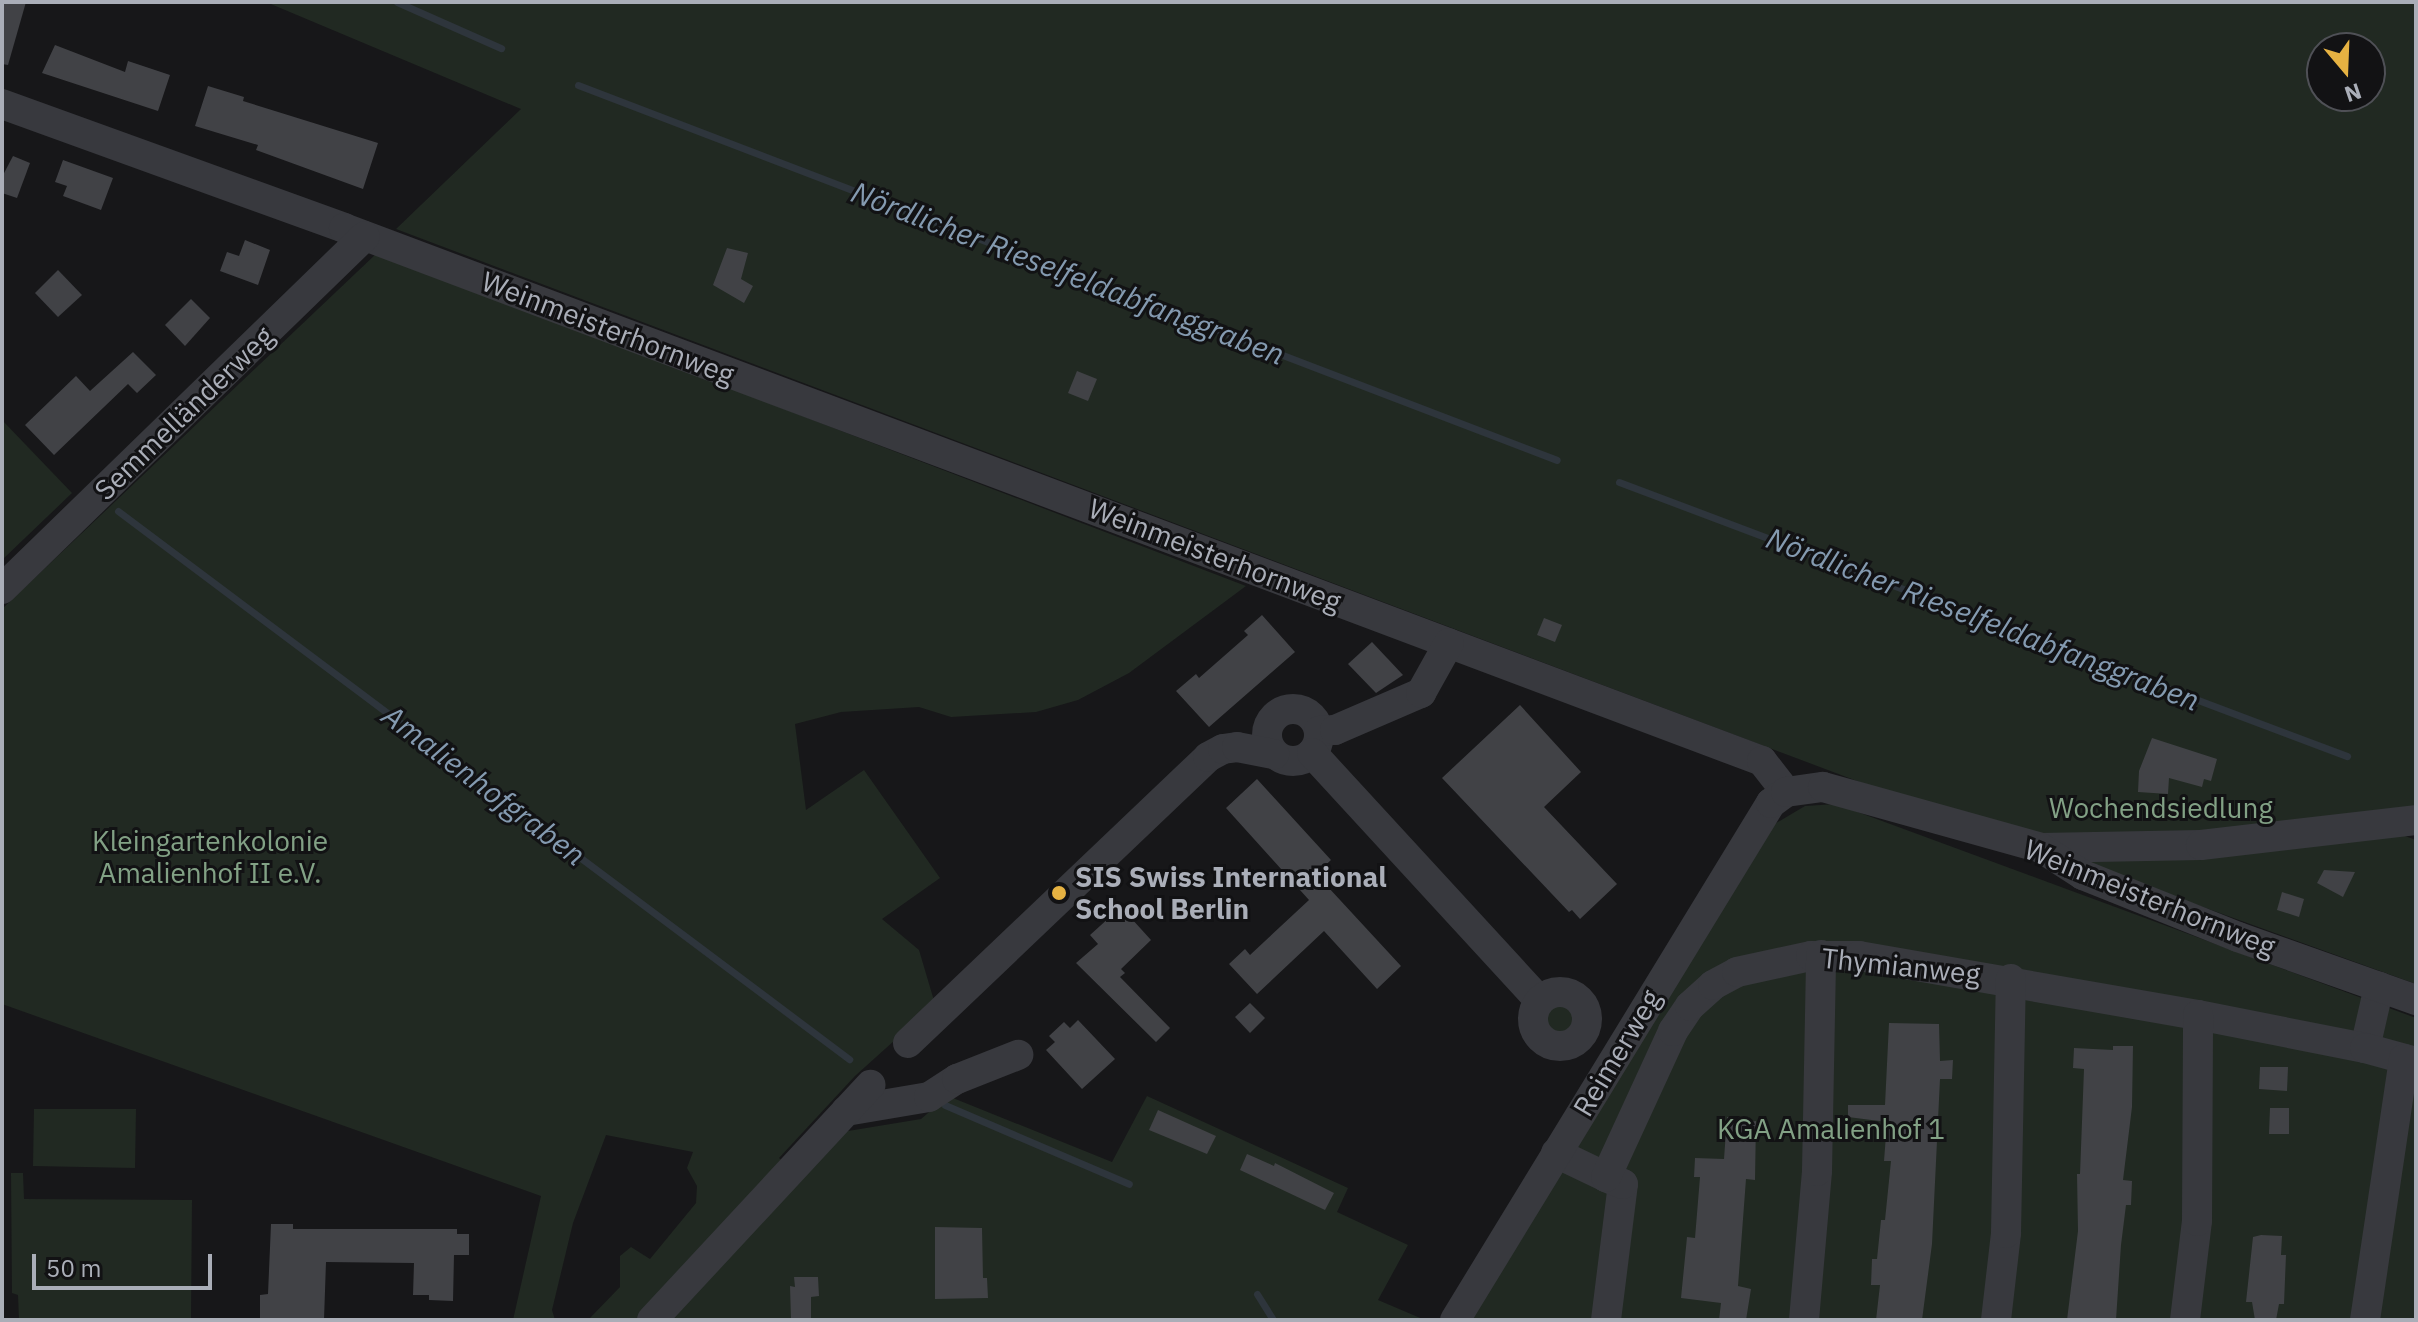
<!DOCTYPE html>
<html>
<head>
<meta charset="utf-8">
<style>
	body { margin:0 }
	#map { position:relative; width:2418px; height:1322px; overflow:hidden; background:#171719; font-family:"IBM Plex Sans",sans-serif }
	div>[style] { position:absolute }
	.green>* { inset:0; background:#212922 }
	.round { border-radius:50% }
	.stream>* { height:7px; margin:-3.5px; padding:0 3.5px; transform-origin:3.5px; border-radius:3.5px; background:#2e353c }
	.building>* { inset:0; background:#414246 }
	.minor>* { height:30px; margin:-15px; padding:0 15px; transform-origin:15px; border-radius:15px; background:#38393e }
	.minor>.ring { margin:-15px; padding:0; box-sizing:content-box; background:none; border:30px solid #38393e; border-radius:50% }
	.dots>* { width:22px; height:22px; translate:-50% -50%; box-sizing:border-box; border:4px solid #121214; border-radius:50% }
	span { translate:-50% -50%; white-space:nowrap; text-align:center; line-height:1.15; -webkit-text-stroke:6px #121214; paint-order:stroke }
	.street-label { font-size:28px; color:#aaaeb8 }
	.park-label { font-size:28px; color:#82a185 }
	.poi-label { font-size:28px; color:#aaaeb8; font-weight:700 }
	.left { translate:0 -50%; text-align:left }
	.water-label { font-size:30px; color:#849ab0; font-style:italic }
	.frame { position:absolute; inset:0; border:4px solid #aaaeb8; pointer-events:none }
	.north { position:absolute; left:2306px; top:32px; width:80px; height:80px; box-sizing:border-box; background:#121214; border:2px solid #4f5056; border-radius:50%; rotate:161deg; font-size:22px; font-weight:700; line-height:32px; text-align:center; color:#aaaeb8 }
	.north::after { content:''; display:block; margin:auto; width:28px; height:36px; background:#e6b242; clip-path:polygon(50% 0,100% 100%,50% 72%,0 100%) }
	.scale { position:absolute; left:32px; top:1254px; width:180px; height:36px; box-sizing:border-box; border:4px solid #aaaeb8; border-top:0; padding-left:10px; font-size:24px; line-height:28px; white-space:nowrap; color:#aaaeb8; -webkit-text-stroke:6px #121214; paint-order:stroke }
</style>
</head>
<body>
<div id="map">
	<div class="green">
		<i style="clip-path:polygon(evenodd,266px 2px,2416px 2px,2416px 812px,2361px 820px,2416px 840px,2416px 984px,1894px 795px,396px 229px,521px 109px,266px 2px,2322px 48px,2370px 48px,2370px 96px,2322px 96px,2322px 48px)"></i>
		<i style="clip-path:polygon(377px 253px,1246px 586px,1129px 673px,1078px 700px,1036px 712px,951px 717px,919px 707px,841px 712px,795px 724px,806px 810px,864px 770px,940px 878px,882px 919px,919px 950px,935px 1004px,855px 1076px,779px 1158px,801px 1177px,842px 1132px,921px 1119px,948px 1096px,1112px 1162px,1147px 1096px,1348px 1188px,1337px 1212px,1408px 1245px,1378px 1300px,1425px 1320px,588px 1320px,620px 1287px,620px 1256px,631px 1247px,650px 1259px,696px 1203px,697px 1186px,687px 1168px,693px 1152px,606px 1135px,573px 1223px,552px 1310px,555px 1320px,513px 1320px,541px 1196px,2px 1004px,2px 609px)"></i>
		<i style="clip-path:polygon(2px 420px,72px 493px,2px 560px)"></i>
		<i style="clip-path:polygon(1836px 804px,2416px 1018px,2416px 1320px,1469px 1320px,1771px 826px,1805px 806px)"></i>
		<i class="round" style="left:1541px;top:1001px;width:38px;height:38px"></i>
		<i style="clip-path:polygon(34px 1109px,136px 1109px,135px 1168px,33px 1166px)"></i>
		<i style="clip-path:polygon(11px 1173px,23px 1173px,24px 1199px,192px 1200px,191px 1320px,19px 1320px,18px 1295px,12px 1293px)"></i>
	</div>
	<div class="stream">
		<i style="left:397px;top:2px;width:114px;rotate:23.9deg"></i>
		<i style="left:578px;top:85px;width:1048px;rotate:20.96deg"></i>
		<i style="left:1619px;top:482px;width:778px;rotate:20.63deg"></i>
		<i style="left:118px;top:511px;width:914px;rotate:36.86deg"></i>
		<i style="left:945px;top:1105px;width:200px;rotate:23.2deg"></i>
		<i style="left:1257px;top:1294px;width:31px;rotate:58deg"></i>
	</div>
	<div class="building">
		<i style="clip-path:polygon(2px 2px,26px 2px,8px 65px,2px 64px)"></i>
		<i style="clip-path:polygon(55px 45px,125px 72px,128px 61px,170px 75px,158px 111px,42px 73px)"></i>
		<i style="clip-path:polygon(208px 86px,244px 97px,243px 101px,378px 143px,363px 189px,256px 150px,258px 145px,195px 126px)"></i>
		<i style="clip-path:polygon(13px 156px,30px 163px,17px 198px,2px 193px,2px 177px)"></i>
		<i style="clip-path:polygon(63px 160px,113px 178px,101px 210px,63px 196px,67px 186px,55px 182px)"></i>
		<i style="clip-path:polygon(245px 240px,270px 250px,258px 285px,220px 271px,227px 252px,239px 256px)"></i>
		<i style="clip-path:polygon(727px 248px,748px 253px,741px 279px,753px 286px,744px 303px,713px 285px)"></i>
		<i style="clip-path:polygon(58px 270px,82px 295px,58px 317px,35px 293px)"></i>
		<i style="clip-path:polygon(191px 299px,210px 318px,185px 346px,165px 325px)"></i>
		<i style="clip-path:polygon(133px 352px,156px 375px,137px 393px,128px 384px,54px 455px,25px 425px,76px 376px,90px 391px)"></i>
		<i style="clip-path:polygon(1077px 371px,1097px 379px,1088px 401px,1068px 393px)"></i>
		<i style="clip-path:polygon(1262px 615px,1295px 652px,1209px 727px,1176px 691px,1196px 674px,1199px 678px,1248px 635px,1244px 631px)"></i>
		<i style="clip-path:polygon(1544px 618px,1562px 625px,1555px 642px,1537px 635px)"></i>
		<i style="clip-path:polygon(1372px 642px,1403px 675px,1376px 693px,1348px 664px)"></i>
		<i style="clip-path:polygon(1520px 705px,1581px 772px,1544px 807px,1617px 884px,1580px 919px,1572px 910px,1569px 912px,1442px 778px)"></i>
		<i style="clip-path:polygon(2152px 738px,2217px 759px,2211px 781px,2204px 779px,2202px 787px,2169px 778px,2168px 794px,2138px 792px,2139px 771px)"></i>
		<i style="clip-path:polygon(1257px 779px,1331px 860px,1316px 874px,1401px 966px,1377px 989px,1324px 931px,1257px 994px,1229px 964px,1245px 949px,1250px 955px,1309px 900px,1226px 808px)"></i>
		<i style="clip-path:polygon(2324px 870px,2355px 872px,2343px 897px,2317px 883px)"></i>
		<i style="clip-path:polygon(2282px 892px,2304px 899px,2299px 917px,2277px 910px)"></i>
		<i style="clip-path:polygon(1121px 907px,1151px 940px,1121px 969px,1125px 973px,1120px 977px,1170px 1028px,1156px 1042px,1076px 963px,1098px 944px,1090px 935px)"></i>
		<i style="clip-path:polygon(1250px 1003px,1265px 1018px,1250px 1033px,1235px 1017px)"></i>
		<i style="clip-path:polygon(1078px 1020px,1115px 1059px,1082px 1089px,1046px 1050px,1055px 1042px,1049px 1036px,1064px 1022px,1070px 1028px)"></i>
		<i style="clip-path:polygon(1889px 1023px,1939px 1024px,1940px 1061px,1953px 1060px,1952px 1079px,1940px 1079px,1932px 1244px,1922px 1320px,1876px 1320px,1880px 1285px,1871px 1285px,1872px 1259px,1877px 1259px,1881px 1220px,1885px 1220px,1891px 1161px,1884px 1161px,1887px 1122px,1848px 1117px,1848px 1105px,1885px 1105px)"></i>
		<i style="clip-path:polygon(2113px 1046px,2133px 1046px,2132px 1107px,2123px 1180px,2132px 1181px,2131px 1205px,2126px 1205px,2121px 1245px,2116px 1320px,2067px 1320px,2078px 1231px,2077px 1174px,2080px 1174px,2084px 1069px,2073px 1068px,2074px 1048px,2113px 1050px)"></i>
		<i style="clip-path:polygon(2260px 1067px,2288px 1067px,2287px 1091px,2259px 1089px)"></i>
		<i style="clip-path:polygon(2270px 1108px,2289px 1108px,2289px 1134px,2269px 1134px)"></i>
		<i style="clip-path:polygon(1158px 1110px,1216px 1136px,1207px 1154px,1149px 1130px)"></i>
		<i style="clip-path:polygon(1727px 1117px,1749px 1117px,1749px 1122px,1756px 1121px,1755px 1180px,1746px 1179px,1738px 1286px,1751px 1289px,1746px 1320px,1719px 1320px,1721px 1303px,1681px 1298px,1687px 1237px,1695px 1238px,1700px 1177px,1694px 1177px,1695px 1158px,1724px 1159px)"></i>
		<i style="clip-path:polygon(1247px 1154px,1274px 1166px,1275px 1163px,1334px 1193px,1325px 1210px,1240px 1170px)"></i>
		<i style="clip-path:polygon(271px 1224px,293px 1224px,293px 1229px,457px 1229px,457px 1234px,469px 1234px,469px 1255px,454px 1255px,453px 1301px,429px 1300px,429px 1295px,413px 1295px,414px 1263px,326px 1262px,324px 1320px,260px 1320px,260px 1295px,268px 1294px)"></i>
		<i style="clip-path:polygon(935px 1227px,982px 1228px,983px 1278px,987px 1278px,988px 1298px,935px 1299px)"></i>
		<i style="clip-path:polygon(2261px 1235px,2282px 1236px,2281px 1255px,2286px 1255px,2284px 1304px,2279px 1304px,2276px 1320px,2255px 1320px,2252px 1302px,2246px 1302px,2253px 1237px)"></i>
		<i style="clip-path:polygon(794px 1277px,818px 1277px,819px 1296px,811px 1297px,811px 1320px,791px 1320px,790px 1286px,795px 1287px)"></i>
	</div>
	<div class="minor">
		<i style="left:2px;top:104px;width:364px;rotate:19.9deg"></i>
		<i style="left:344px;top:228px;width:1515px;rotate:20.6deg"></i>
		<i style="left:1762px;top:761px;width:39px;rotate:52deg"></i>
		<i style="left:2px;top:589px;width:506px;rotate:-44.2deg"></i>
		<i class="ring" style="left:1267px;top:709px;width:22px;height:22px"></i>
		<i style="left:1319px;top:731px;width:16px;rotate:-4deg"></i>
		<i style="left:1335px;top:730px;width:94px;rotate:-23.3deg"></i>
		<i style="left:1421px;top:693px;width:57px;rotate:-60.8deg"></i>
		<i style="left:1312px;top:753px;width:335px;rotate:47.4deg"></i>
		<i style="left:2041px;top:848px;width:160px;rotate:-1.1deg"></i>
		<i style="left:2201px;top:845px;width:216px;rotate:-6.6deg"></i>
		<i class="ring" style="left:1533px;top:992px;width:24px;height:24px"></i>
		<i style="left:908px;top:1043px;width:414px;rotate:-43.6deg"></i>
		<i style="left:1208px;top:757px;width:17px;rotate:-28deg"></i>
		<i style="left:1223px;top:749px;width:14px;rotate:-8deg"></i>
		<i style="left:1237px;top:747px;width:38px;rotate:11deg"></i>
		<i style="left:2365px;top:1048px;width:63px;rotate:-77.1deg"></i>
		<i style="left:846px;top:1111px;width:84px;rotate:-9.6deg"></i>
		<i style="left:929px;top:1097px;width:33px;rotate:-33deg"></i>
		<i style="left:957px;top:1079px;width:66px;rotate:-21.5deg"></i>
		<i style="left:1556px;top:1153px;width:55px;rotate:25.6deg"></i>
		<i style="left:652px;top:1320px;width:321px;rotate:-47.1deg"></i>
		<i style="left:1455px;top:1320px;width:606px;rotate:-58.57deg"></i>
		<i style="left:1771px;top:803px;width:19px;rotate:-36deg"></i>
		<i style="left:1786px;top:792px;width:37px;rotate:-8deg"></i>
		<i style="left:1823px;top:787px;width:226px;rotate:15.6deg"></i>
		<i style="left:2041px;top:848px;width:50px;rotate:32.7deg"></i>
		<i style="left:2083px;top:875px;width:167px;rotate:21.8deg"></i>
		<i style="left:2238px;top:937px;width:189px;rotate:19.5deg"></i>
		<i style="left:1606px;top:1320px;width:137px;rotate:-82.9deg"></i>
		<i style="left:1623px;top:1184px;width:18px;rotate:-158deg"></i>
		<i style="left:1606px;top:1177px;width:161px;rotate:-65.3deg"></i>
		<i style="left:1673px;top:1031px;width:30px;rotate:-56deg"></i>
		<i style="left:1690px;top:1006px;width:31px;rotate:-42deg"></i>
		<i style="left:1713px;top:985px;width:27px;rotate:-28deg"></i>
		<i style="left:1737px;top:972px;width:76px;rotate:-12.2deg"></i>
		<i style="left:1811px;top:956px;width:48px"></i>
		<i style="left:1859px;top:956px;width:344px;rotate:9.9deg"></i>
		<i style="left:2198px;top:1015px;width:170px;rotate:11.2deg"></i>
		<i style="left:2365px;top:1048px;width:53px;rotate:15.4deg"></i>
		<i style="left:1804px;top:1320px;width:150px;rotate:-85deg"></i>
		<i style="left:1817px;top:1171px;width:216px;rotate:-88.9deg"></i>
		<i style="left:1996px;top:1320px;width:88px;rotate:-83.4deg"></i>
		<i style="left:2006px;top:1233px;width:254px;rotate:-88.9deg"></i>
		<i style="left:2185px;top:1320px;width:100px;rotate:-83.1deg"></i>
		<i style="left:2197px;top:1221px;width:206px;rotate:-89.7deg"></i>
		<i style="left:2365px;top:1320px;width:264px;rotate:-81.5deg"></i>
	</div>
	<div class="dots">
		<i style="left:1059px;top:893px;background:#e6b242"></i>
	</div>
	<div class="street-label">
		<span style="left:608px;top:328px;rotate:21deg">Weinmeisterhornweg</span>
		<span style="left:184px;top:413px;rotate:-44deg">Semmelländerweg</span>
		<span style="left:1215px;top:555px;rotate:21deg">Weinmeisterhornweg</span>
		<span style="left:2150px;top:898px;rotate:22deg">Weinmeisterhornweg</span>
		<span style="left:1901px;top:966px;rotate:6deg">Thymianweg</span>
		<span style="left:1617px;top:1053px;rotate:-59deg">Reimerweg</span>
	</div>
	<div class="park-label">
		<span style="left:2161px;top:808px">Wochendsiedlung</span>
		<span style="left:210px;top:857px">Kleingartenkolonie<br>Amalienhof II e.V.</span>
		<span style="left:1831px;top:1129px">KGA Amalienhof 1</span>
	</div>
	<div class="poi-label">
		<span class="left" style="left:1075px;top:893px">SIS Swiss International<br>School Berlin</span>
	</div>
	<div class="water-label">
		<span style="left:1068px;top:273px;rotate:21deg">Nördlicher Rieselfeldabfanggraben</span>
		<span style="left:1983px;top:619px;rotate:21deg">Nördlicher Rieselfeldabfanggraben</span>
		<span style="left:484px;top:785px;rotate:37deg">Amalienhofgraben</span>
	</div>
	<div class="frame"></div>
	<div class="north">N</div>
	<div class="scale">50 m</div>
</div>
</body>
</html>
